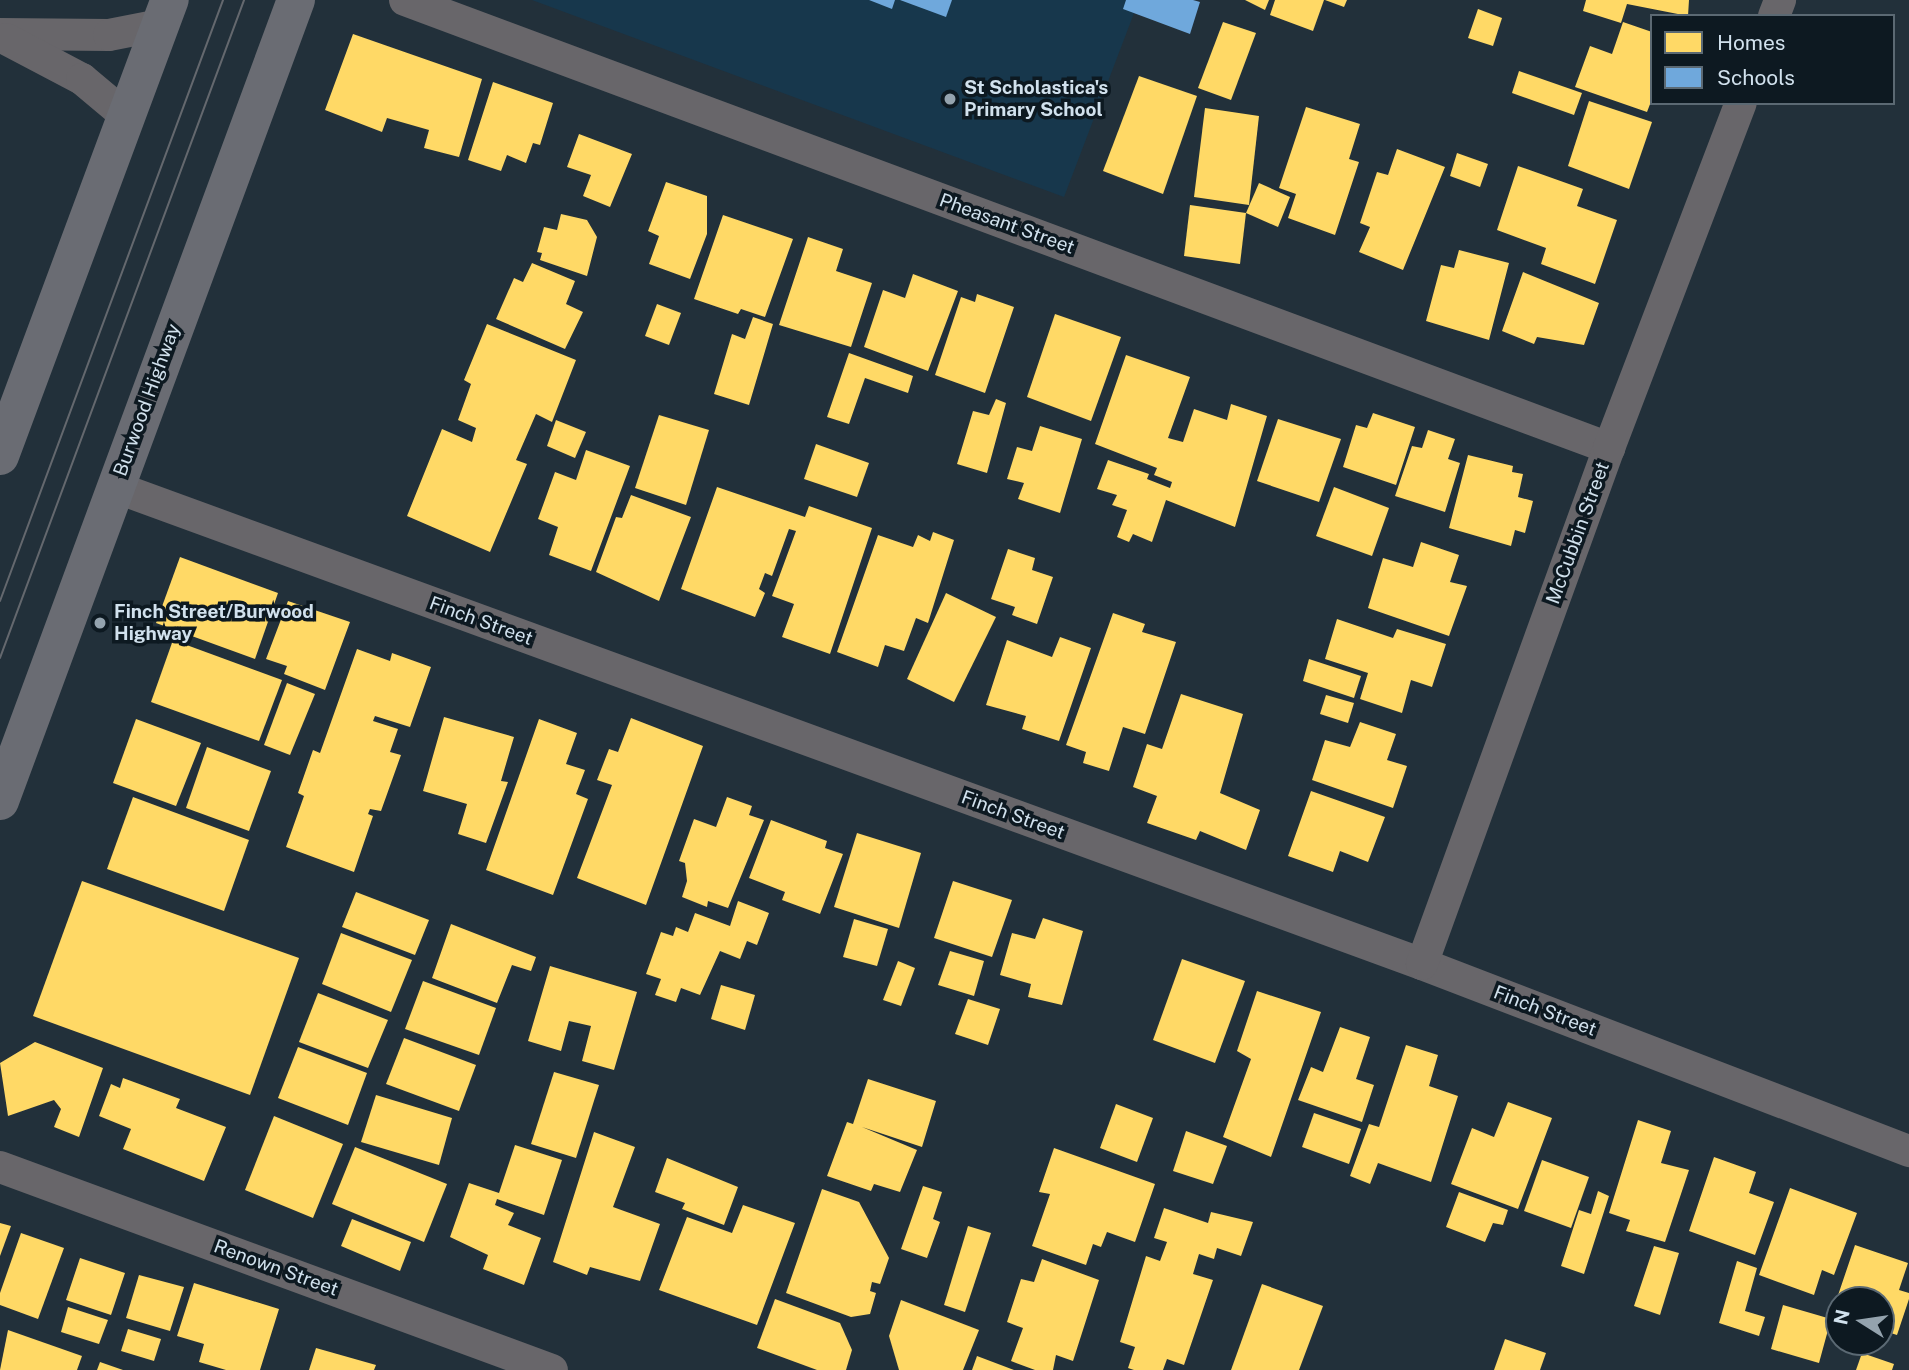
<!DOCTYPE html>
<html>
<head>
<meta charset="utf-8">
<style>
	body { margin:0 }
	#map { position:relative; width:1909px; height:1370px; overflow:hidden; background:#22303a; font-family:"Public Sans",sans-serif }
	div>[style] { position:absolute }
	.built>* { inset:0; background:#17374c }
	.homes>* { inset:0; background:#ffd966 }
	.schools>* { inset:0; background:#6fa8dc }
	.street>* { height:32px; margin:-16px; padding:0 16px; transform-origin:16px; border-radius:16px; background:#68666a }
	.highway>* { height:38px; margin:-19px; padding:0 19px; transform-origin:19px; border-radius:19px; background:#6a6c73 }
	.tram>* { height:2px; margin:-1px; padding:0 1px; transform-origin:1px; border-radius:1px; background:#64686e }
	.dots>* { width:19px; height:19px; translate:-50% -50%; box-sizing:border-box; border:4px solid #0d1921; border-radius:50% }
	span { translate:-50% -50%; white-space:nowrap; text-align:center; line-height:1.15; -webkit-text-stroke:7px #0d1921; paint-order:stroke }
	.poi-label { font-size:19px; color:#d1e1ed; font-weight:700 }
	.left { translate:0 -50%; text-align:left }
	.street-label { font-size:19px; color:#d1e1ed }
	.legend { position:absolute; left:1650px; top:14px; width:245px; height:91px; box-sizing:border-box; background:#0d1921; border:2px solid #5b6973; margin:0; padding:9px 12px; list-style:none; font-size:21px; color:#d1e1ed }
	.legend li { display:flex; align-items:center; gap:14px; height:35px }
	.legend b { width:35px; border:2px solid #5b6973 }
	.north { position:absolute; left:1825px; top:1286px; width:70px; height:70px; box-sizing:border-box; background:#0d1921; border:2px solid #5b6973; border-radius:50%; rotate:282deg; font-size:19px; font-weight:700; line-height:28px; text-align:center; color:#d1e1ed }
	.north::after { content:''; display:block; margin:auto; width:24px; height:32px; background:#94a3ae; clip-path:polygon(50% 0,100% 100%,50% 72%,0 100%) }
</style>
</head>
<body>
<div id="map">
	<div class="built">
		<i style="clip-path:polygon(532px 0,1139px 0,1064px 197px)"></i>
	</div>
	<div class="homes">
		<i style="clip-path:polygon(1245px 0,1269px 0,1265px 10px)"></i>
		<i style="clip-path:polygon(1275px 0,1324px 0,1313px 31px,1270px 15px)"></i>
		<i style="clip-path:polygon(1325px 0,1347px 0,1344px 7px)"></i>
		<i style="clip-path:polygon(1586px 0,1689px 0,1688px 16px,1627px 4px,1621px 23px,1583px 11px)"></i>
		<i style="clip-path:polygon(1478px 9px,1502px 18px,1493px 46px,1468px 38px)"></i>
		<i style="clip-path:polygon(1223px 22px,1256px 33px,1231px 100px,1198px 88px)"></i>
		<i style="clip-path:polygon(1623px 22px,1652px 32px,1652px 99px,1647px 112px,1575px 87px,1590px 46px,1612px 54px)"></i>
		<i style="clip-path:polygon(353px 34px,482px 79px,459px 157px,424px 148px,429px 130px,387px 118px,382px 132px,325px 110px)"></i>
		<i style="clip-path:polygon(1519px 71px,1582px 93px,1574px 115px,1512px 93px)"></i>
		<i style="clip-path:polygon(1139px 76px,1197px 96px,1163px 194px,1103px 171px)"></i>
		<i style="clip-path:polygon(493px 82px,553px 103px,540px 145px,533px 143px,526px 163px,507px 155px,501px 171px,468px 160px)"></i>
		<i style="clip-path:polygon(1589px 101px,1652px 122px,1629px 189px,1568px 166px)"></i>
		<i style="clip-path:polygon(1306px 107px,1360px 124px,1349px 159px,1359px 162px,1335px 235px,1288px 218px,1296px 194px,1279px 188px)"></i>
		<i style="clip-path:polygon(1205px 108px,1259px 116px,1249px 205px,1194px 197px)"></i>
		<i style="clip-path:polygon(579px 134px,632px 154px,610px 207px,583px 196px,591px 175px,567px 167px)"></i>
		<i style="clip-path:polygon(1397px 149px,1445px 167px,1403px 270px,1359px 252px,1370px 227px,1360px 223px,1377px 172px,1388px 175px)"></i>
		<i style="clip-path:polygon(1457px 153px,1488px 164px,1480px 187px,1450px 176px)"></i>
		<i style="clip-path:polygon(1518px 166px,1583px 189px,1577px 206px,1617px 220px,1595px 284px,1541px 264px,1546px 248px,1497px 230px)"></i>
		<i style="clip-path:polygon(666px 182px,707px 196px,707px 234px,690px 279px,649px 264px,659px 236px,648px 231px)"></i>
		<i style="clip-path:polygon(1259px 183px,1290px 197px,1278px 227px,1246px 213px)"></i>
		<i style="clip-path:polygon(1190px 205px,1246px 213px,1240px 264px,1184px 256px)"></i>
		<i style="clip-path:polygon(561px 214px,587px 220px,597px 237px,587px 276px,540px 260px,542px 253px,537px 252px,544px 227px,557px 230px)"></i>
		<i style="clip-path:polygon(723px 215px,793px 239px,765px 317px,741px 309px,738px 314px,694px 299px)"></i>
		<i style="clip-path:polygon(808px 237px,843px 249px,836px 271px,872px 283px,851px 347px,779px 325px)"></i>
		<i style="clip-path:polygon(1459px 250px,1509px 263px,1489px 340px,1426px 321px,1441px 265px,1454px 268px)"></i>
		<i style="clip-path:polygon(532px 263px,575px 281px,566px 304px,583px 312px,565px 349px,496px 319px,514px 278px,523px 282px)"></i>
		<i style="clip-path:polygon(1523px 272px,1599px 303px,1584px 345px,1537px 337px,1534px 344px,1502px 331px)"></i>
		<i style="clip-path:polygon(913px 274px,958px 291px,928px 371px,864px 347px,883px 290px,905px 298px)"></i>
		<i style="clip-path:polygon(977px 294px,1014px 307px,985px 393px,935px 375px,961px 297px,975px 302px)"></i>
		<i style="clip-path:polygon(657px 304px,681px 313px,669px 345px,645px 336px)"></i>
		<i style="clip-path:polygon(1055px 314px,1121px 337px,1091px 421px,1027px 397px)"></i>
		<i style="clip-path:polygon(753px 317px,773px 324px,749px 405px,714px 394px,732px 334px,745px 339px)"></i>
		<i style="clip-path:polygon(487px 324px,576px 360px,552px 422px,536px 414px,516px 460px,527px 464px,490px 552px,407px 516px,442px 429px,472px 442px,476px 428px,458px 420px,471px 384px,464px 380px)"></i>
		<i style="clip-path:polygon(849px 353px,913px 376px,908px 393px,865px 378px,849px 424px,827px 417px)"></i>
		<i style="clip-path:polygon(1126px 355px,1190px 377px,1168px 438px,1183px 442px,1194px 409px,1227px 420px,1231px 404px,1267px 416px,1235px 527px,1166px 500px,1152px 542px,1133px 534px,1129px 542px,1117px 537px,1127px 510px,1112px 505px,1117px 495px,1097px 489px,1108px 460px,1149px 474px,1147px 479px,1170px 488px,1172px 482px,1154px 475px,1157px 468px,1095px 444px)"></i>
		<i style="clip-path:polygon(996px 399px,1006px 403px,987px 473px,957px 464px,973px 411px,989px 415px)"></i>
		<i style="clip-path:polygon(1373px 413px,1415px 427px,1396px 485px,1343px 467px,1356px 425px,1367px 428px)"></i>
		<i style="clip-path:polygon(659px 415px,709px 430px,686px 505px,635px 488px)"></i>
		<i style="clip-path:polygon(1278px 419px,1341px 439px,1319px 502px,1257px 481px)"></i>
		<i style="clip-path:polygon(556px 420px,586px 432px,575px 458px,547px 446px)"></i>
		<i style="clip-path:polygon(1040px 426px,1082px 439px,1060px 513px,1018px 499px,1024px 483px,1007px 479px,1017px 447px,1032px 451px)"></i>
		<i style="clip-path:polygon(1428px 430px,1455px 439px,1448px 459px,1460px 463px,1445px 512px,1395px 496px,1412px 446px,1422px 448px)"></i>
		<i style="clip-path:polygon(816px 444px,869px 463px,857px 497px,804px 479px)"></i>
		<i style="clip-path:polygon(586px 450px,630px 466px,591px 571px,549px 555px,558px 527px,538px 519px,555px 472px,576px 480px)"></i>
		<i style="clip-path:polygon(1468px 455px,1513px 466px,1512px 472px,1523px 474px,1518px 497px,1533px 501px,1525px 533px,1515px 530px,1511px 546px,1449px 528px)"></i>
		<i style="clip-path:polygon(717px 487px,805px 517px,809px 506px,872px 528px,830px 654px,782px 637px,794px 604px,772px 596px,796px 531px,789px 529px,772px 576px,765px 573px,759px 589px,765px 593px,755px 617px,681px 589px)"></i>
		<i style="clip-path:polygon(1334px 487px,1389px 508px,1372px 556px,1316px 536px)"></i>
		<i style="clip-path:polygon(631px 495px,691px 517px,659px 601px,596px 572px,616px 517px,622px 518px)"></i>
		<i style="clip-path:polygon(933px 532px,954px 540px,928px 623px,916px 618px,904px 651px,885px 645px,878px 667px,837px 652px,878px 535px,913px 547px,918px 535px,930px 541px)"></i>
		<i style="clip-path:polygon(1421px 542px,1459px 555px,1450px 582px,1467px 586px,1449px 636px,1368px 608px,1383px 558px,1413px 567px)"></i>
		<i style="clip-path:polygon(1008px 549px,1035px 558px,1032px 570px,1053px 577px,1037px 624px,1012px 615px,1015px 607px,991px 599px)"></i>
		<i style="clip-path:polygon(180px 557px,278px 593px,255px 659px,156px 623px)"></i>
		<i style="clip-path:polygon(946px 593px,996px 617px,954px 702px,907px 679px)"></i>
		<i style="clip-path:polygon(288px 601px,350px 622px,325px 690px,284px 674px,287px 666px,266px 659px)"></i>
		<i style="clip-path:polygon(1113px 613px,1145px 624px,1142px 632px,1176px 642px,1145px 734px,1123px 727px,1109px 771px,1083px 763px,1086px 752px,1066px 745px)"></i>
		<i style="clip-path:polygon(1337px 619px,1393px 638px,1397px 629px,1446px 644px,1432px 687px,1411px 680px,1402px 713px,1360px 699px,1368px 673px,1325px 659px)"></i>
		<i style="clip-path:polygon(1060px 637px,1091px 648px,1059px 741px,1022px 729px,1026px 716px,986px 705px,1007px 640px,1052px 657px)"></i>
		<i style="clip-path:polygon(173px 640px,282px 680px,259px 741px,151px 702px)"></i>
		<i style="clip-path:polygon(357px 649px,390px 661px,392px 653px,431px 667px,410px 727px,375px 716px,373px 721px,398px 729px,390px 752px,401px 755px,381px 811px,370px 809px,368px 814px,373px 816px,354px 872px,286px 847px,304px 796px,298px 793px,313px 750px,320px 753px)"></i>
		<i style="clip-path:polygon(1309px 659px,1361px 676px,1354px 698px,1303px 681px)"></i>
		<i style="clip-path:polygon(287px 683px,315px 694px,290px 755px,264px 745px)"></i>
		<i style="clip-path:polygon(1181px 694px,1243px 714px,1220px 793px,1260px 810px,1246px 850px,1200px 831px,1196px 840px,1147px 823px,1157px 796px,1133px 787px,1147px 744px,1162px 749px)"></i>
		<i style="clip-path:polygon(1326px 695px,1354px 703px,1348px 723px,1320px 714px)"></i>
		<i style="clip-path:polygon(444px 717px,514px 737px,501px 781px,508px 782px,486px 843px,458px 834px,467px 804px,423px 791px)"></i>
		<i style="clip-path:polygon(631px 718px,703px 746px,646px 905px,577px 878px,612px 785px,597px 780px,609px 749px,618px 752px)"></i>
		<i style="clip-path:polygon(136px 719px,201px 743px,176px 806px,113px 783px)"></i>
		<i style="clip-path:polygon(539px 719px,577px 733px,566px 764px,585px 770px,576px 794px,588px 799px,553px 895px,486px 870px)"></i>
		<i style="clip-path:polygon(1360px 722px,1396px 734px,1387px 760px,1407px 766px,1393px 808px,1312px 780px,1325px 740px,1350px 747px)"></i>
		<i style="clip-path:polygon(207px 747px,271px 771px,249px 831px,186px 808px)"></i>
		<i style="clip-path:polygon(1311px 791px,1385px 817px,1368px 862px,1340px 851px,1333px 872px,1288px 856px)"></i>
		<i style="clip-path:polygon(133px 797px,249px 840px,224px 911px,107px 869px)"></i>
		<i style="clip-path:polygon(727px 797px,752px 806px,749px 815px,764px 820px,728px 908px,708px 901px,707px 907px,682px 897px,687px 881px,685px 863px,679px 861px,694px 819px,716px 827px)"></i>
		<i style="clip-path:polygon(771px 820px,827px 841px,825px 848px,843px 854px,820px 914px,782px 900px,785px 892px,749px 878px)"></i>
		<i style="clip-path:polygon(857px 833px,921px 853px,899px 928px,834px 907px)"></i>
		<i style="clip-path:polygon(82px 881px,299px 958px,250px 1095px,33px 1016px)"></i>
		<i style="clip-path:polygon(953px 881px,1012px 900px,992px 957px,934px 938px)"></i>
		<i style="clip-path:polygon(356px 892px,429px 920px,415px 955px,342px 927px)"></i>
		<i style="clip-path:polygon(738px 901px,769px 913px,757px 945px,747px 941px,740px 959px,720px 951px,700px 995px,681px 988px,676px 1002px,655px 995px,661px 979px,646px 974px,661px 932px,673px 936px,676px 927px,688px 932px,695px 913px,730px 926px)"></i>
		<i style="clip-path:polygon(1043px 918px,1083px 931px,1062px 1005px,1028px 997px,1031px 984px,1000px 975px,1012px 933px,1035px 939px)"></i>
		<i style="clip-path:polygon(854px 919px,888px 929px,877px 966px,843px 957px)"></i>
		<i style="clip-path:polygon(451px 924px,536px 957px,531px 971px,512px 965px,497px 1003px,432px 978px)"></i>
		<i style="clip-path:polygon(341px 933px,412px 960px,391px 1012px,322px 984px)"></i>
		<i style="clip-path:polygon(950px 951px,984px 961px,974px 996px,938px 985px)"></i>
		<i style="clip-path:polygon(1182px 959px,1245px 981px,1215px 1063px,1153px 1040px)"></i>
		<i style="clip-path:polygon(898px 961px,915px 968px,901px 1006px,883px 1000px)"></i>
		<i style="clip-path:polygon(550px 966px,637px 992px,614px 1070px,582px 1061px,591px 1026px,569px 1021px,561px 1051px,528px 1041px)"></i>
		<i style="clip-path:polygon(423px 981px,496px 1008px,479px 1055px,405px 1029px)"></i>
		<i style="clip-path:polygon(721px 985px,755px 995px,745px 1030px,711px 1019px)"></i>
		<i style="clip-path:polygon(1257px 991px,1321px 1012px,1271px 1157px,1223px 1137px,1251px 1059px,1237px 1051px)"></i>
		<i style="clip-path:polygon(318px 993px,388px 1020px,368px 1068px,299px 1042px)"></i>
		<i style="clip-path:polygon(968px 999px,1000px 1009px,988px 1045px,955px 1034px)"></i>
		<i style="clip-path:polygon(1340px 1027px,1370px 1037px,1356px 1079px,1374px 1085px,1362px 1122px,1298px 1100px,1311px 1067px,1323px 1072px)"></i>
		<i style="clip-path:polygon(404px 1038px,476px 1065px,459px 1111px,386px 1084px)"></i>
		<i style="clip-path:polygon(35px 1042px,103px 1068px,79px 1137px,54px 1127px,61px 1109px,54px 1100px,8px 1116px,0 1063px)"></i>
		<i style="clip-path:polygon(1406px 1045px,1438px 1055px,1429px 1086px,1458px 1096px,1431px 1182px,1378px 1163px,1370px 1184px,1350px 1176px,1369px 1124px,1379px 1127px)"></i>
		<i style="clip-path:polygon(298px 1047px,367px 1073px,348px 1125px,278px 1098px)"></i>
		<i style="clip-path:polygon(554px 1072px,599px 1085px,576px 1158px,531px 1144px)"></i>
		<i style="clip-path:polygon(123px 1078px,180px 1099px,176px 1108px,226px 1127px,204px 1181px,123px 1149px,131px 1129px,99px 1116px,111px 1084px,120px 1088px)"></i>
		<i style="clip-path:polygon(868px 1079px,936px 1101px,922px 1147px,862px 1127px,917px 1150px,900px 1192px,874px 1184px,871px 1191px,827px 1176px,847px 1122px,853px 1124px)"></i>
		<i style="clip-path:polygon(376px 1095px,452px 1118px,439px 1165px,361px 1142px)"></i>
		<i style="clip-path:polygon(1508px 1102px,1552px 1118px,1518px 1209px,1451px 1184px,1472px 1128px,1494px 1137px)"></i>
		<i style="clip-path:polygon(1116px 1104px,1153px 1118px,1137px 1162px,1100px 1148px)"></i>
		<i style="clip-path:polygon(1314px 1113px,1361px 1129px,1349px 1164px,1302px 1147px)"></i>
		<i style="clip-path:polygon(274px 1116px,343px 1144px,313px 1218px,245px 1190px)"></i>
		<i style="clip-path:polygon(1638px 1120px,1671px 1131px,1661px 1163px,1689px 1170px,1665px 1242px,1626px 1231px,1630px 1220px,1609px 1213px)"></i>
		<i style="clip-path:polygon(1186px 1131px,1227px 1146px,1213px 1184px,1173px 1171px)"></i>
		<i style="clip-path:polygon(594px 1132px,635px 1147px,613px 1207px,660px 1224px,640px 1281px,590px 1267px,587px 1275px,553px 1262px)"></i>
		<i style="clip-path:polygon(515px 1145px,562px 1160px,544px 1215px,497px 1199px,495px 1205px,514px 1213px,508px 1225px,541px 1238px,524px 1285px,483px 1269px,488px 1255px,450px 1237px,469px 1183px,499px 1193px)"></i>
		<i style="clip-path:polygon(355px 1147px,447px 1184px,424px 1242px,332px 1204px)"></i>
		<i style="clip-path:polygon(1054px 1148px,1155px 1184px,1135px 1242px,1107px 1232px,1101px 1247px,1093px 1244px,1086px 1265px,1032px 1246px,1050px 1194px,1039px 1192px)"></i>
		<i style="clip-path:polygon(1714px 1157px,1756px 1172px,1749px 1193px,1774px 1202px,1755px 1255px,1689px 1231px)"></i>
		<i style="clip-path:polygon(667px 1158px,738px 1187px,724px 1225px,682px 1209px,685px 1203px,655px 1192px)"></i>
		<i style="clip-path:polygon(1542px 1160px,1589px 1177px,1571px 1228px,1524px 1211px)"></i>
		<i style="clip-path:polygon(923px 1186px,942px 1192px,933px 1219px,940px 1222px,927px 1258px,901px 1249px)"></i>
		<i style="clip-path:polygon(1790px 1188px,1857px 1213px,1834px 1275px,1822px 1270px,1814px 1295px,1759px 1275px)"></i>
		<i style="clip-path:polygon(822px 1189px,859px 1202px,889px 1258px,880px 1284px,872px 1282px,870px 1291px,876px 1293px,870px 1314px,851px 1317px,786px 1293px)"></i>
		<i style="clip-path:polygon(1598px 1191px,1609px 1196px,1584px 1274px,1561px 1266px,1579px 1210px,1591px 1214px)"></i>
		<i style="clip-path:polygon(1459px 1192px,1508px 1210px,1503px 1225px,1493px 1223px,1485px 1242px,1446px 1227px)"></i>
		<i style="clip-path:polygon(743px 1205px,795px 1223px,757px 1325px,659px 1290px,687px 1217px,732px 1233px)"></i>
		<i style="clip-path:polygon(1164px 1208px,1208px 1223px,1211px 1212px,1253px 1222px,1241px 1256px,1217px 1248px,1214px 1259px,1199px 1254px,1193px 1274px,1213px 1280px,1184px 1365px,1167px 1359px,1163px 1370px,1134px 1370px,1128px 1368px,1135px 1347px,1120px 1342px,1146px 1256px,1160px 1261px,1167px 1242px,1154px 1238px)"></i>
		<i style="clip-path:polygon(352px 1219px,411px 1242px,400px 1271px,341px 1246px)"></i>
		<i style="clip-path:polygon(0 1223px,11px 1226px,0 1256px)"></i>
		<i style="clip-path:polygon(968px 1226px,991px 1233px,965px 1312px,944px 1305px)"></i>
		<i style="clip-path:polygon(21px 1233px,64px 1248px,38px 1319px,0 1305px,0 1293px)"></i>
		<i style="clip-path:polygon(1855px 1245px,1908px 1263px,1899px 1290px,1909px 1293px,1909px 1299px,1897px 1335px,1881px 1330px,1881px 1300px,1839px 1300px,1839px 1315px,1832px 1313px)"></i>
		<i style="clip-path:polygon(1654px 1246px,1679px 1253px,1660px 1315px,1634px 1306px)"></i>
		<i style="clip-path:polygon(80px 1258px,125px 1273px,111px 1315px,66px 1300px)"></i>
		<i style="clip-path:polygon(1042px 1259px,1099px 1280px,1073px 1361px,1056px 1355px,1053px 1370px,1035px 1370px,1011px 1361px,1023px 1328px,1007px 1322px,1021px 1279px,1034px 1282px)"></i>
		<i style="clip-path:polygon(1737px 1261px,1757px 1268px,1745px 1311px,1765px 1317px,1759px 1336px,1719px 1323px)"></i>
		<i style="clip-path:polygon(139px 1275px,184px 1287px,170px 1331px,126px 1318px)"></i>
		<i style="clip-path:polygon(194px 1283px,279px 1309px,260px 1370px,226px 1370px,199px 1362px,204px 1344px,177px 1336px)"></i>
		<i style="clip-path:polygon(1262px 1284px,1323px 1306px,1299px 1370px,1231px 1370px)"></i>
		<i style="clip-path:polygon(775px 1299px,840px 1323px,852px 1350px,846px 1370px,817px 1370px,757px 1348px)"></i>
		<i style="clip-path:polygon(901px 1300px,979px 1330px,963px 1370px,899px 1370px,889px 1336px)"></i>
		<i style="clip-path:polygon(1783px 1305px,1831px 1319px,1819px 1363px,1771px 1349px)"></i>
		<i style="clip-path:polygon(68px 1307px,108px 1320px,99px 1344px,61px 1332px)"></i>
		<i style="clip-path:polygon(128px 1329px,161px 1339px,154px 1361px,121px 1351px)"></i>
		<i style="clip-path:polygon(8px 1330px,82px 1356px,77px 1370px,0 1370px)"></i>
		<i style="clip-path:polygon(1505px 1339px,1546px 1353px,1540px 1370px,1494px 1370px)"></i>
		<i style="clip-path:polygon(316px 1348px,376px 1365px,374px 1370px,309px 1370px)"></i>
		<i style="clip-path:polygon(1862px 1353px,1894px 1364px,1892px 1370px,1856px 1370px)"></i>
		<i style="clip-path:polygon(977px 1356px,1014px 1370px,972px 1370px)"></i>
		<i style="clip-path:polygon(100px 1362px,123px 1370px,97px 1370px)"></i>
	</div>
	<div class="schools">
		<i style="clip-path:polygon(869px 0,895px 0,892px 9px)"></i>
		<i style="clip-path:polygon(900px 0,952px 0,946px 17px)"></i>
		<i style="clip-path:polygon(1126px 0,1193px 0,1200px 2px,1190px 34px,1123px 9px)"></i>
	</div>
	<div class="street">
		<i style="left:405px;top:0;width:1285px;rotate:20.41deg"></i>
		<i style="left:1774px;top:16px;width:17px;rotate:-69deg"></i>
		<i style="left:0;top:34px;width:109px;rotate:0.5deg"></i>
		<i style="left:109px;top:35px;width:52px;rotate:-11.1deg"></i>
		<i style="left:6px;top:39px;width:86px;rotate:27.8deg"></i>
		<i style="left:82px;top:79px;width:56px;rotate:39.9deg"></i>
		<i style="left:115px;top:487px;width:1391px;rotate:20.05deg"></i>
		<i style="left:1422px;top:964px;width:522px;rotate:21.01deg"></i>
		<i style="left:1422px;top:964px;width:549px;rotate:-70.08deg"></i>
		<i style="left:1609px;top:448px;width:369px;rotate:-69.1deg"></i>
		<i style="left:0;top:1167px;width:588px;rotate:20.19deg"></i>
	</div>
	<div class="highway">
		<i style="left:0;top:456px;width:487px;rotate:-69.6deg"></i>
		<i style="left:0;top:801px;width:854px;rotate:-69.72deg"></i>
	</div>
	<div class="tram">
		<i style="left:0;top:601px;width:641px;rotate:-69.64deg"></i>
		<i style="left:0;top:658px;width:702px;rotate:-69.65deg"></i>
	</div>
	<div class="dots">
		<i style="left:950px;top:99px;background:#94a3ae"></i>
		<i style="left:100px;top:623px;background:#94a3ae"></i>
	</div>
	<div class="poi-label">
		<span class="left" style="left:964px;top:99px">St Scholastica's<br>Primary School</span>
		<span class="left" style="left:114px;top:623px">Finch Street/Burwood<br>Highway</span>
	</div>
	<div class="street-label">
		<span style="left:1007px;top:224px;rotate:20deg">Pheasant Street</span>
		<span style="left:147px;top:400px;rotate:-70deg">Burwood Highway</span>
		<span style="left:1578px;top:533px;rotate:-70deg">McCubbin Street</span>
		<span style="left:481px;top:621px;rotate:20deg">Finch Street</span>
		<span style="left:1013px;top:815px;rotate:20deg">Finch Street</span>
		<span style="left:1545px;top:1011px;rotate:21deg">Finch Street</span>
		<span style="left:276px;top:1268px;rotate:20deg">Renown Street</span>
	</div>
	<ul class="legend">
	<li><b style="height:19px;background:#ffd966"></b>Homes</li>
	<li><b style="height:19px;background:#6fa8dc"></b>Schools</li>
	</ul>
	<div class="north">N</div>
</div>
</body>
</html>
